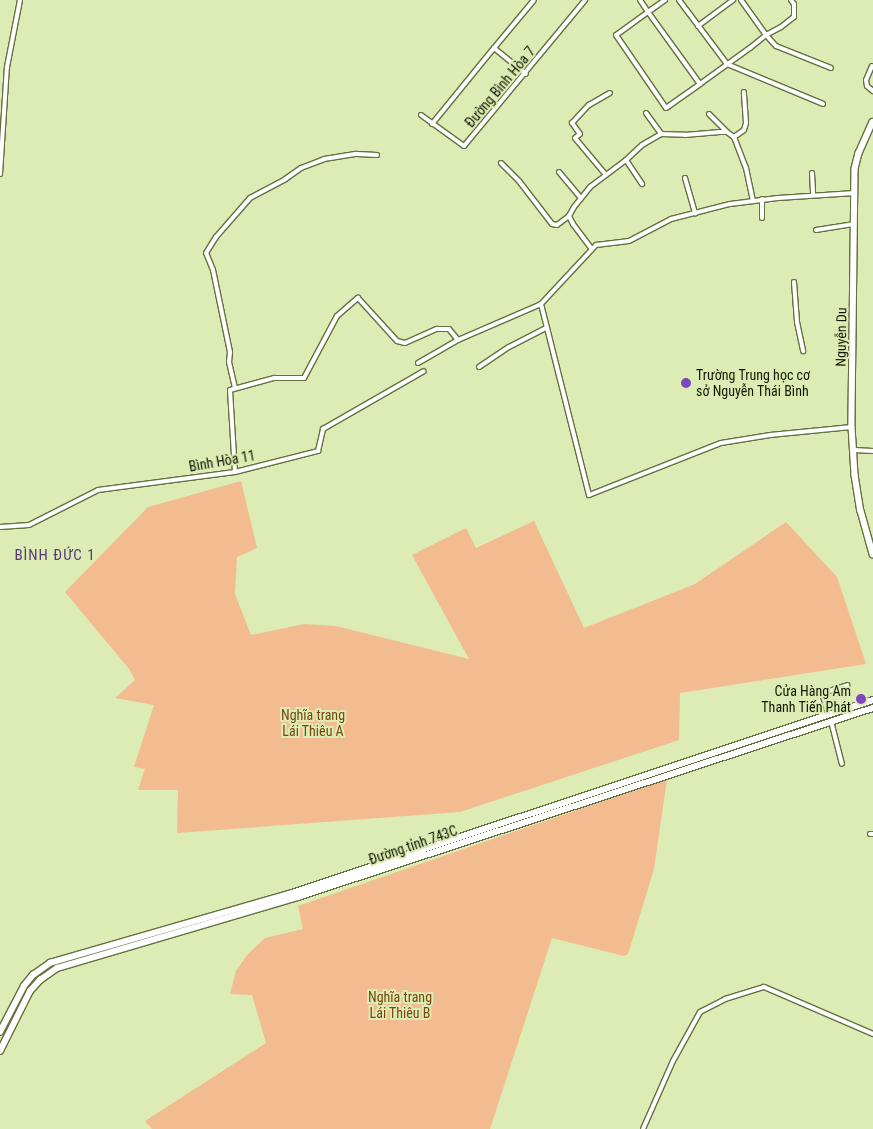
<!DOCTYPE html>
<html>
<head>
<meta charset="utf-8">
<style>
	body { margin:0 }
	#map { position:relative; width:873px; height:1129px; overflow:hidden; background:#dcecb4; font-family:"Roboto Condensed",sans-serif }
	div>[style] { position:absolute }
	.green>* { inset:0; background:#f2bc90 }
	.roads { filter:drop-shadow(1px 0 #63713e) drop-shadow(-1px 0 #63713e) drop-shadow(0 1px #63713e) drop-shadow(0 -1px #63713e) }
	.minor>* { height:4px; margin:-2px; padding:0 2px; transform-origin:2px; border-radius:2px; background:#fff }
	.secondary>* { height:5.5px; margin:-2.75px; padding:0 2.75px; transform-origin:2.75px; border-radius:2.75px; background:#fff }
	.dots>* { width:14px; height:14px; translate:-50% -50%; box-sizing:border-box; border:2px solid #dcecb4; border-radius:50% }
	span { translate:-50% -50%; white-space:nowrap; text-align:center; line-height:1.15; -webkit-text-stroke:4px #dcecb4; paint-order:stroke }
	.street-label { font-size:14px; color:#121703 }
	.poi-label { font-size:14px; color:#121703 }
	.left { translate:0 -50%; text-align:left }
	.right { translate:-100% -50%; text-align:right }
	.park-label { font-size:14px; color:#79450c }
	.neighbourhood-label { font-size:15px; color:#543b77; letter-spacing:1px }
</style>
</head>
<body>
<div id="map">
	<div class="green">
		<i style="clip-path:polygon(241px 481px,257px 548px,237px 557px,235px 594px,251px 635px,304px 624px,336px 626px,469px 659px,412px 555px,466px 528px,476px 548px,534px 521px,584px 628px,695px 584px,786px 522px,837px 577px,866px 664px,680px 693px,679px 740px,460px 812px,177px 833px,178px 790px,138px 790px,145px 769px,134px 767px,154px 705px,115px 698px,135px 680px,130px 670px,65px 592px,148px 507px)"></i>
		<i style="clip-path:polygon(667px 779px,654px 869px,628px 954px,624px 956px,552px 938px,490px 1129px,152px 1129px,145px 1121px,266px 1043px,252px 995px,230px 994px,236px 971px,247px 955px,265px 938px,303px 929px,298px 906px)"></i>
	</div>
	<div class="roads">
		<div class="minor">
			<i style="left:640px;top:0;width:14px;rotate:56deg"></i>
			<i style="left:648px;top:12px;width:21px;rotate:-35deg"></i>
			<i style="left:679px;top:0;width:80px;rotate:53.1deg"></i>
			<i style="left:727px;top:64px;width:104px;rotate:22.6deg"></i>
			<i style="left:741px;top:0;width:43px;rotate:54.5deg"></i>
			<i style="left:766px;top:35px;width:17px;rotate:-28deg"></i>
			<i style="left:781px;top:27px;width:16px;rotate:-38deg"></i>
			<i style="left:794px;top:17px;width:13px;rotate:-90deg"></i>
			<i style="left:794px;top:4px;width:5px;rotate:-127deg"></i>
			<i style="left:698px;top:26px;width:44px;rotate:-36.6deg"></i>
			<i style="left:494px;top:48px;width:62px;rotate:-50.2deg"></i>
			<i style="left:872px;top:66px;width:15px;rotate:113deg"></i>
			<i style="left:866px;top:80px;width:6px;rotate:81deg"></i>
			<i style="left:867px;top:86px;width:8px;rotate:40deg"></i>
			<i style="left:700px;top:84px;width:89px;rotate:-125.8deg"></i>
			<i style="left:648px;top:12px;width:39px;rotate:144deg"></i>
			<i style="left:616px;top:35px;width:88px;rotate:55.6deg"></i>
			<i style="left:666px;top:108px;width:42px;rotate:-35.2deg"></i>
			<i style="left:700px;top:84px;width:62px;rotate:-35.8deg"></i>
			<i style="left:750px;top:48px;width:21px;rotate:-39deg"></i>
			<i style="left:766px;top:35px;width:15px;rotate:48deg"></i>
			<i style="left:776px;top:46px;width:59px;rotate:21.8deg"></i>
			<i style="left:646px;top:113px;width:26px;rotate:54deg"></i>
			<i style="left:709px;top:114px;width:25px;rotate:45deg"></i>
			<i style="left:421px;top:115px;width:53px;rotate:35.8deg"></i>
			<i style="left:464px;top:146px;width:190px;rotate:-50.3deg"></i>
			<i style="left:432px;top:124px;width:98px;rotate:-50.8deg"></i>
			<i style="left:494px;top:48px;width:41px;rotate:39.1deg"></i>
			<i style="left:734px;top:137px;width:12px;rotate:-35deg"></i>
			<i style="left:744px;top:130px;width:7px;rotate:-74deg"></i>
			<i style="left:746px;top:123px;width:31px;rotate:-94deg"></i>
			<i style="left:626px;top:160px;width:29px;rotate:56deg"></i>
			<i style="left:501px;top:163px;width:25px;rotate:45deg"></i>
			<i style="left:519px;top:181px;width:54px;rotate:52.5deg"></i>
			<i style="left:552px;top:224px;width:5px;rotate:11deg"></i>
			<i style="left:557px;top:225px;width:15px;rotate:-37deg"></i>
			<i style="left:559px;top:172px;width:34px;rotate:50deg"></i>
			<i style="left:812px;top:173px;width:22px;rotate:87deg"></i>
			<i style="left:0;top:174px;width:107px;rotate:-86.3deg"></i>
			<i style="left:7px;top:67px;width:68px;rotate:-79deg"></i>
			<i style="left:606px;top:175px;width:48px;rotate:-130deg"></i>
			<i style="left:575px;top:138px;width:6px;rotate:-39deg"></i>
			<i style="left:580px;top:134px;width:14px;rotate:-126deg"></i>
			<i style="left:572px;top:123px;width:25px;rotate:-47deg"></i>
			<i style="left:589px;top:105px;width:24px;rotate:-30deg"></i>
			<i style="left:685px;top:178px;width:37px;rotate:74deg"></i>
			<i style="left:762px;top:218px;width:19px;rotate:-90deg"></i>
			<i style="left:816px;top:230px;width:39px;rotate:-9deg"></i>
			<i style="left:591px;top:248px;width:30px;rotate:-127deg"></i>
			<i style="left:573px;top:224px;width:9px;rotate:-117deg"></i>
			<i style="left:569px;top:216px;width:10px;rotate:-61deg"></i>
			<i style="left:574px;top:207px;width:26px;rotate:-51deg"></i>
			<i style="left:590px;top:187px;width:45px;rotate:-36.9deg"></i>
			<i style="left:626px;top:160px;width:22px;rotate:-43deg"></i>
			<i style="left:642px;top:145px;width:22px;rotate:-30deg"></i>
			<i style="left:661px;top:134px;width:24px;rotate:2deg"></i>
			<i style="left:685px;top:135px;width:35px;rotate:-5deg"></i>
			<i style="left:720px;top:132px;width:7px"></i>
			<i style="left:727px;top:132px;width:9px;rotate:36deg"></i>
			<i style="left:734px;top:137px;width:33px;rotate:69deg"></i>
			<i style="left:746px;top:168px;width:34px;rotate:78deg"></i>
			<i style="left:794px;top:282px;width:40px;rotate:85.7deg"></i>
			<i style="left:797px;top:322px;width:30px;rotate:78deg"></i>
			<i style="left:541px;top:304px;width:197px;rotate:75.9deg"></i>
			<i style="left:589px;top:495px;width:142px;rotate:-21.5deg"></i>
			<i style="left:721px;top:443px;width:50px;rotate:-9.3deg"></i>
			<i style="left:770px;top:435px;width:82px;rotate:-5.6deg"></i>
			<i style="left:418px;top:363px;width:46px;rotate:-29.9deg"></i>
			<i style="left:479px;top:367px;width:36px;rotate:-34deg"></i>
			<i style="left:509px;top:347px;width:42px;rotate:-27.2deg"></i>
			<i style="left:235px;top:388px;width:27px;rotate:-103deg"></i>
			<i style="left:229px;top:362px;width:10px;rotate:-84deg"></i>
			<i style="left:230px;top:352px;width:84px;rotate:-101.7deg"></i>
			<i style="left:213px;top:270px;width:18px;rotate:-112deg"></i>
			<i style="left:206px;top:253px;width:19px;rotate:-58deg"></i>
			<i style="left:216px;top:237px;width:52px;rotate:-48.9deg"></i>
			<i style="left:250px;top:198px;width:38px;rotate:-28deg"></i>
			<i style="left:284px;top:180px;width:21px;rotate:-35deg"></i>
			<i style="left:301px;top:168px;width:25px;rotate:-21deg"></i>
			<i style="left:324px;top:159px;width:33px;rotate:-9deg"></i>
			<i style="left:357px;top:154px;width:20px;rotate:3deg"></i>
			<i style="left:854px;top:450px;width:19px;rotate:3deg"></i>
			<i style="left:235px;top:472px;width:82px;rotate:-93.5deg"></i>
			<i style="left:230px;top:390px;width:46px;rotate:-15.3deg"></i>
			<i style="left:274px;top:378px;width:30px"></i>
			<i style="left:304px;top:378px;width:70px;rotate:-62deg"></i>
			<i style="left:337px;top:316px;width:28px;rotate:-41deg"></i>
			<i style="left:358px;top:298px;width:58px;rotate:47.8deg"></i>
			<i style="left:397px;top:341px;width:8px;rotate:14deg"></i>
			<i style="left:405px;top:343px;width:35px;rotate:-24deg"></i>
			<i style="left:437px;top:329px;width:12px"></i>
			<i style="left:449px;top:329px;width:14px;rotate:51deg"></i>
			<i style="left:458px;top:340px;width:90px;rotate:-23.4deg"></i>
			<i style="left:541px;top:304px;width:81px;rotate:-47deg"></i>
			<i style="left:596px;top:245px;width:33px;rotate:-7deg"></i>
			<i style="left:629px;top:241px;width:47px;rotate:-27.6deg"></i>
			<i style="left:671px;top:219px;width:61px;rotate:-14.3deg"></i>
			<i style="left:730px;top:204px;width:48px;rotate:-7.1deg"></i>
			<i style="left:778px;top:198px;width:77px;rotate:-3.7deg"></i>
			<i style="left:0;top:527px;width:29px;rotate:-4deg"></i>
			<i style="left:29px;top:525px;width:77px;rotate:-26.9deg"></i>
			<i style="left:98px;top:490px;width:138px;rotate:-7.5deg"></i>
			<i style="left:235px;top:472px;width:86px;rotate:-14.2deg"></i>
			<i style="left:318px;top:451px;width:23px;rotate:-77deg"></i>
			<i style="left:323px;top:429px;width:116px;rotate:-29.9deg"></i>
			<i style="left:823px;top:716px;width:22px;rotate:-106deg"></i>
			<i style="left:817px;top:695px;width:32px;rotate:-18deg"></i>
			<i style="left:831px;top:721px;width:44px;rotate:75.7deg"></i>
			<i style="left:870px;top:834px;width:3px"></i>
			<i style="left:643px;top:1129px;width:74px;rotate:-66.2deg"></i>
			<i style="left:673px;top:1061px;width:56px;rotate:-61.1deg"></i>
			<i style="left:700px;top:1012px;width:28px;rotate:-27deg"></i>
			<i style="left:725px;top:999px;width:41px;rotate:-17.1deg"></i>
			<i style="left:764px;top:987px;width:119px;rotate:23.3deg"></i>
		</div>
		<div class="secondary">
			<i style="left:873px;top:122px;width:34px;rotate:114deg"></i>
			<i style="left:859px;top:153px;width:16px;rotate:104deg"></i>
			<i style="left:855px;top:169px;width:258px;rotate:90.7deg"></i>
			<i style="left:852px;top:427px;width:48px;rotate:86.4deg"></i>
			<i style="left:855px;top:475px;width:36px;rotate:81deg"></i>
			<i style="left:861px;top:511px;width:45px;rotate:74.4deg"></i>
			<i style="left:0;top:1032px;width:52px;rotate:-62.4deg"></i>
			<i style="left:24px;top:986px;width:14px;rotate:-51deg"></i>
			<i style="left:33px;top:975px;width:21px;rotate:-35deg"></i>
			<i style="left:50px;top:963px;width:252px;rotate:-16.1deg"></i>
			<i style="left:292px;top:893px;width:612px;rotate:-18.38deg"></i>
			<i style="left:0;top:1051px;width:67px;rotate:-63.4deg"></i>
			<i style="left:30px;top:991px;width:15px;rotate:-48deg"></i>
			<i style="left:40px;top:980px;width:21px;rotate:-35deg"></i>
			<i style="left:57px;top:968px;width:251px;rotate:-16.4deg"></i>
			<i style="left:298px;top:897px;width:605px;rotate:-18.2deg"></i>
		</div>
	</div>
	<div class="dots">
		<i style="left:686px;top:383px;background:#7d47be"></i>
		<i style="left:861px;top:699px;background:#7d47be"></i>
	</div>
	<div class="street-label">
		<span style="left:500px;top:87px;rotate:-50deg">Đường Bình Hòa 7</span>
		<span style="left:841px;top:337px;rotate:-89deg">Nguyễn Du</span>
		<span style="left:222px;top:461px;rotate:-10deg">Bình Hòa 11</span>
		<span style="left:413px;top:845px;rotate:-19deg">Đường tỉnh 743C</span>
	</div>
	<div class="poi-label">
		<span class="left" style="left:696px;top:383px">Trường Trung học cơ<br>sở Nguyễn Thái Bình</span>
		<span class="right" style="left:851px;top:699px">Cửa Hàng Am<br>Thanh Tiến Phát</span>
	</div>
	<div class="park-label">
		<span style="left:313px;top:723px">Nghĩa trang<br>Lái Thiêu A</span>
		<span style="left:400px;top:1005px">Nghĩa trang<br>Lái Thiêu B</span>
	</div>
	<div class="neighbourhood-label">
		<span style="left:55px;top:556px">BÌNH ĐỨC 1</span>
	</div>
</div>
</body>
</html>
